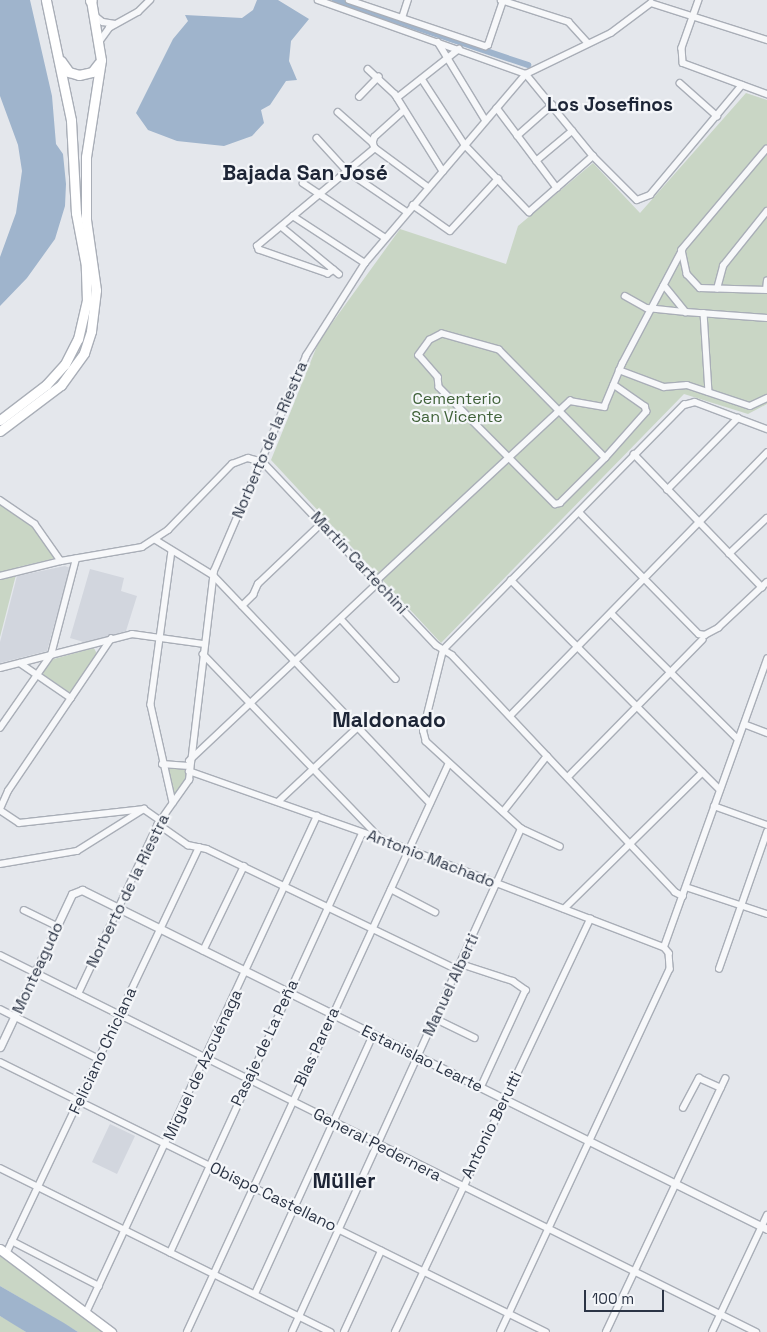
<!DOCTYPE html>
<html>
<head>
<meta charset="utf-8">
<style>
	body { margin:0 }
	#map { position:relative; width:767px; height:1332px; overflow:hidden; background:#e4e7ec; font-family:"Space Grotesk",sans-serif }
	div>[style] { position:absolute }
	.built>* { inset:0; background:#d2d6de }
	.green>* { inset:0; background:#c9d6c5 }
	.water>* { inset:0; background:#9fb4cc }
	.canal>* { height:5.5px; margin:-2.75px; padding:0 2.75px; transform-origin:2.75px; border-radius:2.75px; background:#9fb4cc }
	.roads { filter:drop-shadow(1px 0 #a9aeb7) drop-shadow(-1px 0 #a9aeb7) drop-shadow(0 1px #a9aeb7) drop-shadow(0 -1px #a9aeb7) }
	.minor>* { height:5.5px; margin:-2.75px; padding:0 2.75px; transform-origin:2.75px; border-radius:2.75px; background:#f7f8fa }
	.tertiary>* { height:7px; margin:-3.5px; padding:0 3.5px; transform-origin:3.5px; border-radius:3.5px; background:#f7f8fa }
	.primary>* { height:9px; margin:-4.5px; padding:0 4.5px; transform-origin:4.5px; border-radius:4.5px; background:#fff }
	.motorway>* { height:10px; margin:-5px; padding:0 5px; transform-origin:5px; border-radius:5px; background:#fff }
	span { translate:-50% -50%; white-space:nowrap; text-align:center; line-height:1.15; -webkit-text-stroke:4.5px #f4f6f9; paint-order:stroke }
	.park-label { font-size:16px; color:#3f6138 }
	.street-label { font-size:16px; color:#2b3445 }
	.quarter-label { font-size:19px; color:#1d2536; font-weight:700 }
	.district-label { font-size:21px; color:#1d2536; font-weight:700 }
	.scale { position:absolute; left:584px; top:1290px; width:80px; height:22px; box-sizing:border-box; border:2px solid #2b3445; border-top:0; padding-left:6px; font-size:15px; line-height:18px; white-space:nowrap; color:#2b3445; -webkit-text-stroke:4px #f4f6f9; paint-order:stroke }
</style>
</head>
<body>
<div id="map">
	<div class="built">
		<i style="clip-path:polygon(65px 566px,70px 568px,47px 651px,0 663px,0 642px,17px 576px)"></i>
		<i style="clip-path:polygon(90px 569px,124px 578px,121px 591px,137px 596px,126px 631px,87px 643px,70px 638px)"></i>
		<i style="clip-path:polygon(110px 1124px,135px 1136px,117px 1174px,92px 1162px)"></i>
	</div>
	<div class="green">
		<i style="clip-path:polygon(746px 93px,767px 100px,767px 404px,748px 414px,684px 394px,441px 643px,271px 460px,319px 341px,400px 229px,506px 264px,518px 226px,593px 163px,640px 213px)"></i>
		<i style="clip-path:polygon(0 504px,31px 525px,57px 558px,18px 567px,0 637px)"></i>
		<i style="clip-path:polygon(94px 648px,97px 654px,72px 691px,69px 692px,44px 675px,42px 671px,50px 660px)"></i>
		<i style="clip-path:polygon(164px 766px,187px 769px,186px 779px,173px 799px)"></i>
		<i style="clip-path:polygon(0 1249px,111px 1332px,78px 1332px,0 1286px)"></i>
		<i style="clip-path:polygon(0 1316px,11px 1322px,26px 1332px,0 1332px)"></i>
	</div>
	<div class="water">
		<i style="clip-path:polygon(0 0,30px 0,52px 96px,56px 144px,63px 154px,66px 184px,65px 206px,55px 239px,27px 278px,0 306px,0 257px,16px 213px,22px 171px,18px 145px,0 96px)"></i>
		<i style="clip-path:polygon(257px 0,278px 0,309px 19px,291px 41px,289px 61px,297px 80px,286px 81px,270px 105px,261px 110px,264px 123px,252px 136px,224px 146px,177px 141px,148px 130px,136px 113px,173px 39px,188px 21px,185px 15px,242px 18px,253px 10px)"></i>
		<i style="clip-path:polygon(0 1286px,64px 1323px,78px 1332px,26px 1332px,0 1316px)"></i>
	</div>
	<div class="canal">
		<i style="left:335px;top:0;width:204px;rotate:18.6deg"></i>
	</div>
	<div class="roads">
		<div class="minor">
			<i style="left:318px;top:0;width:221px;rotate:19.6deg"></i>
			<i style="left:526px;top:74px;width:106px;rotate:50.7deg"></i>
			<i style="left:593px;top:156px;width:62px;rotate:45deg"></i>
			<i style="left:637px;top:200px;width:14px;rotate:-21deg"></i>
			<i style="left:650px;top:195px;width:143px;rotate:-50.1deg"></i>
			<i style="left:349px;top:0;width:144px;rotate:18.7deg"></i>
			<i style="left:485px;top:46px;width:3px;rotate:-18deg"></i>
			<i style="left:488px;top:45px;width:46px;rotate:-71.2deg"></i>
			<i style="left:501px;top:0;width:71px;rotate:17.9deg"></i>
			<i style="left:569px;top:22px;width:28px;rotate:48deg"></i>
			<i style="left:699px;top:0;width:51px;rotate:109.5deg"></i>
			<i style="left:682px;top:48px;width:15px;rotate:86deg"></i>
			<i style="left:683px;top:63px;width:90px;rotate:20.3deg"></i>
			<i style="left:94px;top:15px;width:11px;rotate:38deg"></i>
			<i style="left:103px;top:22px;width:12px;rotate:9deg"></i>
			<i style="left:402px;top:18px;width:19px;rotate:-72deg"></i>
			<i style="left:99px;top:42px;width:17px;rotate:-54deg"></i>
			<i style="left:109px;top:28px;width:33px;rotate:-29deg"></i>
			<i style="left:138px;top:12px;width:17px;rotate:-45deg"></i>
			<i style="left:438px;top:42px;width:92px;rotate:58.7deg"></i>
			<i style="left:368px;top:69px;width:37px;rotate:43deg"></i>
			<i style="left:395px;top:94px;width:91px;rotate:58.1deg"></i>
			<i style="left:422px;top:79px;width:79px;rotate:56.9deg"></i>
			<i style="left:465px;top:145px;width:93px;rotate:46.3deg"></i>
			<i style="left:529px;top:212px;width:85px;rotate:-41.2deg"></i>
			<i style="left:680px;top:83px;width:50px;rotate:41.7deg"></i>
			<i style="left:359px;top:97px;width:28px;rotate:-46deg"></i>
			<i style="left:397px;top:98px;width:79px;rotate:-38.3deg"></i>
			<i style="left:497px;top:108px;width:100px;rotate:53.1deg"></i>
			<i style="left:404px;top:111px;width:39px;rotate:138deg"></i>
			<i style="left:375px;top:137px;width:6px;rotate:108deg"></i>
			<i style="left:373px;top:143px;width:5px;rotate:68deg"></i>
			<i style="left:375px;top:148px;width:66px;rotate:36.3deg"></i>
			<i style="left:338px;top:112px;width:47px;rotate:41.5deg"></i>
			<i style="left:517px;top:136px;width:47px;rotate:-41.5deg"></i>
			<i style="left:317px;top:138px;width:45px;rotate:47.7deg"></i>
			<i style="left:347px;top:171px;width:73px;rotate:34.3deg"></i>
			<i style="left:767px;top:149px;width:132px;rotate:130.1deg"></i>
			<i style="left:682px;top:250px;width:25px;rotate:78deg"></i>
			<i style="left:687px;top:274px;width:19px;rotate:47deg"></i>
			<i style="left:700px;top:288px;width:67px;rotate:1.7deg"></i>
			<i style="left:536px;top:161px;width:47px;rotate:-39.8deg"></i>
			<i style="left:303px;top:183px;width:97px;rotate:33.7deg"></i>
			<i style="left:413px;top:205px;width:45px;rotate:35.1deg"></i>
			<i style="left:450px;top:231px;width:71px;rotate:-47.3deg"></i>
			<i style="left:293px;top:216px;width:86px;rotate:33.1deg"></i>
			<i style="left:282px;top:227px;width:74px;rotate:39.5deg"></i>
			<i style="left:334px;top:270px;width:7px;rotate:146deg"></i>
			<i style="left:328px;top:274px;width:73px;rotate:-160.8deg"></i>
			<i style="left:259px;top:250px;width:4px;rotate:-117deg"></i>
			<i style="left:257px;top:246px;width:153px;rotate:-39.7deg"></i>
			<i style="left:664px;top:285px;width:35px;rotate:51deg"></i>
			<i style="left:686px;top:312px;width:81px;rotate:4.2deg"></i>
			<i style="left:717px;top:289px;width:24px;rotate:-75deg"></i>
			<i style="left:723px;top:266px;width:70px;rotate:-51.3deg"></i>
			<i style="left:766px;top:290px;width:9px;rotate:-84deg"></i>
			<i style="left:625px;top:296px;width:25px;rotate:29deg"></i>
			<i style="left:647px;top:308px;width:39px;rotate:6deg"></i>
			<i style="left:704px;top:313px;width:79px;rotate:86.4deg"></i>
			<i style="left:619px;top:370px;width:48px;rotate:20.7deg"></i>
			<i style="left:664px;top:387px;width:23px;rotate:-5deg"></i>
			<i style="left:687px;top:385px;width:66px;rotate:18.4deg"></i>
			<i style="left:750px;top:406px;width:19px;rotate:-25deg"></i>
			<i style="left:634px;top:454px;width:185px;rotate:46.1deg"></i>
			<i style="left:605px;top:458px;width:151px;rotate:-134.5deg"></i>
			<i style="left:499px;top:350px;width:59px;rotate:-164.3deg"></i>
			<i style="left:442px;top:334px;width:13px;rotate:153deg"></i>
			<i style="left:430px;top:340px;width:19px;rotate:126deg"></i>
			<i style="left:419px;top:355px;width:29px;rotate:49deg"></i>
			<i style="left:438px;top:377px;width:10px;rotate:84deg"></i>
			<i style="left:439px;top:387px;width:165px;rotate:45.2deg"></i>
			<i style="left:555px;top:504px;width:5px;rotate:-11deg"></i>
			<i style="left:560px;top:503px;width:64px;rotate:-45deg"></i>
			<i style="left:605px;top:458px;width:62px;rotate:-48.3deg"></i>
			<i style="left:646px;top:412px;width:5px;rotate:-101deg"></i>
			<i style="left:645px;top:407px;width:38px;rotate:-145deg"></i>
			<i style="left:667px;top:490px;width:101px;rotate:-45.4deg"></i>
			<i style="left:0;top:500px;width:42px;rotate:34.4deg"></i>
			<i style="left:35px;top:524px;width:45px;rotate:54.9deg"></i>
			<i style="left:579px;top:512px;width:171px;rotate:45.5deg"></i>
			<i style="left:699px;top:634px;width:6px;rotate:9deg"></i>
			<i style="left:705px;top:635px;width:15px;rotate:-28deg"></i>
			<i style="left:718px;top:628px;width:67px;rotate:-43.2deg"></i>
			<i style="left:156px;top:540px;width:67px;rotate:31.6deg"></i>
			<i style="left:213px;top:575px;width:315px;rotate:46.4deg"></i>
			<i style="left:172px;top:551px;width:155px;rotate:97.8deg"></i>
			<i style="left:151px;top:705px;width:100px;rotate:77.3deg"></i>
			<i style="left:729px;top:554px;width:52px;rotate:-43.5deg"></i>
			<i style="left:0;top:576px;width:63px;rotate:-13.8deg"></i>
			<i style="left:61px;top:561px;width:82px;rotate:-9.8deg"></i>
			<i style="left:142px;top:547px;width:31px;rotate:-33deg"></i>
			<i style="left:168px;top:530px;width:92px;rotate:-45.9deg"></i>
			<i style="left:232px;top:464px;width:17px;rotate:-21deg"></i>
			<i style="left:248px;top:458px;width:16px;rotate:15deg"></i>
			<i style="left:263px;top:462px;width:252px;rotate:46.6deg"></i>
			<i style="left:436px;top:645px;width:19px;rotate:32deg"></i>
			<i style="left:452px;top:655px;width:325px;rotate:46.7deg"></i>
			<i style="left:675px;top:892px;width:9px;rotate:27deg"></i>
			<i style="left:511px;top:580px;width:296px;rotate:45.1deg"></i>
			<i style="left:376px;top:581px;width:265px;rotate:-42.9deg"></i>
			<i style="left:570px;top:401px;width:35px;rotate:10deg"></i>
			<i style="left:604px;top:407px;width:47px;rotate:-67.3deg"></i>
			<i style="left:622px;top:364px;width:129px;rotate:-62.2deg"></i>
			<i style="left:242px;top:606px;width:16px;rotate:-45deg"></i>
			<i style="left:253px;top:595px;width:12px;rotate:-66deg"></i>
			<i style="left:258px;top:584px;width:88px;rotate:-43.6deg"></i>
			<i style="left:611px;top:613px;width:179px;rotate:44.8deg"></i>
			<i style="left:341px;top:619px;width:81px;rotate:47.5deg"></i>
			<i style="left:203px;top:654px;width:255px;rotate:46.1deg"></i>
			<i style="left:20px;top:663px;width:62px;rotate:34.5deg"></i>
			<i style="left:0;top:668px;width:136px;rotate:-14.4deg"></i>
			<i style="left:132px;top:634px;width:73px;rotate:7.9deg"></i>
			<i style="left:510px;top:716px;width:368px;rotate:-45.7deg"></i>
			<i style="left:744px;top:724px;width:25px;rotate:21deg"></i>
			<i style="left:0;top:728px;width:89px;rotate:-55.1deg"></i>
			<i style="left:51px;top:655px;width:99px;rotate:-75.4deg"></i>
			<i style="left:189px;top:761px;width:260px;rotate:-43.3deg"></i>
			<i style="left:162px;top:764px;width:27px;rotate:4deg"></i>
			<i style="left:189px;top:771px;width:205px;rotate:19.4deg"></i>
			<i style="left:382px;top:839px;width:302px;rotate:21deg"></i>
			<i style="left:664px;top:947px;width:8px;rotate:50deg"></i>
			<i style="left:669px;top:953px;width:16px;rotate:86deg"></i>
			<i style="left:670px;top:969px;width:400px;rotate:115deg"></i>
			<i style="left:568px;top:777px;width:192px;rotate:-45.6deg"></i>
			<i style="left:278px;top:802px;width:108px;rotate:-43.1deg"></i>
			<i style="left:714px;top:806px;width:56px;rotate:19.7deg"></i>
			<i style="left:0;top:809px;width:20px;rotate:-66deg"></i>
			<i style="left:8px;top:791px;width:184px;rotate:-55.9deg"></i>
			<i style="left:144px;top:809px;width:19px;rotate:35deg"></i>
			<i style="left:0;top:810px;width:23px;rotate:34deg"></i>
			<i style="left:19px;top:823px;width:126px;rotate:-6.4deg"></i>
			<i style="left:503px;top:812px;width:71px;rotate:-51.8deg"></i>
			<i style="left:158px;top:824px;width:37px;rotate:35deg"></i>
			<i style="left:188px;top:845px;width:19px;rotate:12deg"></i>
			<i style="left:207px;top:849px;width:279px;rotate:25.7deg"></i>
			<i style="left:560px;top:847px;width:43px;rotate:-155.2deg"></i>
			<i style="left:521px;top:829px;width:129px;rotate:-137.5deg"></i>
			<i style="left:426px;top:742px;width:11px;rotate:-105deg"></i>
			<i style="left:423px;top:731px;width:83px;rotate:-76.1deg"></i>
			<i style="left:443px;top:650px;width:344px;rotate:-45.5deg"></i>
			<i style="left:684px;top:405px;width:11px;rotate:-15deg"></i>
			<i style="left:695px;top:402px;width:77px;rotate:20.6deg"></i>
			<i style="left:0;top:864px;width:78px;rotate:-9.6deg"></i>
			<i style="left:77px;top:851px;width:79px;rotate:-32.1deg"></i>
			<i style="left:686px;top:887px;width:85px;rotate:18.4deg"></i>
			<i style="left:391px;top:889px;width:50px;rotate:27.6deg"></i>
			<i style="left:564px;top:909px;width:194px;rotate:-44.6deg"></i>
			<i style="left:24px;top:910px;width:37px;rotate:26deg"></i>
			<i style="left:664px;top:947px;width:306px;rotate:-70.3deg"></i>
			<i style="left:203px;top:951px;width:94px;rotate:-64.2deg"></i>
			<i style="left:0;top:955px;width:845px;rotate:26.5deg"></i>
			<i style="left:461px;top:964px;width:55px;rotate:18.1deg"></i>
			<i style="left:513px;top:981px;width:16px;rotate:35deg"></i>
			<i style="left:526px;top:990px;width:108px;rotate:114.7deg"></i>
			<i style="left:719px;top:969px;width:145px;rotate:-70.7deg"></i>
			<i style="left:78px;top:994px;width:188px;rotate:-64.8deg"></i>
			<i style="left:158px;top:824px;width:54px;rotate:-54.8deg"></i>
			<i style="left:189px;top:780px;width:210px;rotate:-83.2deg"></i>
			<i style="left:214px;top:571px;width:234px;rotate:-66.8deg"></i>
			<i style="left:306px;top:356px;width:110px;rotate:-57.6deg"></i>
			<i style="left:365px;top:263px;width:248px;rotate:-49.6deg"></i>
			<i style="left:526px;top:74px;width:94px;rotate:-25.8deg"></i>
			<i style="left:611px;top:33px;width:50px;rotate:-36.9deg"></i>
			<i style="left:651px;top:3px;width:122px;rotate:17.7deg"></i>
			<i style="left:0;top:1009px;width:111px;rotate:26.8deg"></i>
			<i style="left:436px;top:1019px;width:43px;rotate:26deg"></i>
			<i style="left:0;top:1062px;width:609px;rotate:26.31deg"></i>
			<i style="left:683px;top:1108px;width:34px;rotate:-62deg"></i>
			<i style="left:699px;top:1078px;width:24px;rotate:24deg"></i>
			<i style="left:0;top:1168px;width:369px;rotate:26.4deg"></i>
			<i style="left:12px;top:1241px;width:98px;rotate:27.3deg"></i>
			<i style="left:170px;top:1253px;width:461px;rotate:-65.4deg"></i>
			<i style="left:6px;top:1254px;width:450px;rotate:-64.6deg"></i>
			<i style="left:255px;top:1294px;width:285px;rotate:-65.5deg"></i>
			<i style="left:86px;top:1313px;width:548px;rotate:-65.07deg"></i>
			<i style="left:187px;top:1332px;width:626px;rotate:-65.28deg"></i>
			<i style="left:292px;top:1332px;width:553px;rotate:-65.52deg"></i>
			<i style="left:344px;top:1332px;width:89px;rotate:-65.4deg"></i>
			<i style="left:395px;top:1332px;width:457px;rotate:-64.7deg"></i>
			<i style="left:606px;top:1332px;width:280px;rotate:-64.8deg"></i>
			<i style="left:712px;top:1332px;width:129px;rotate:-64.8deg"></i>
		</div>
		<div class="tertiary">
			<i style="left:0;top:1047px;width:169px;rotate:-64.8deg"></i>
			<i style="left:72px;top:894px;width:11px;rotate:-22deg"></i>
			<i style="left:82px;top:890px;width:764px;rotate:26.33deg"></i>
		</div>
		<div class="primary">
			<i style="left:61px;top:61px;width:14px;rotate:54deg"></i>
			<i style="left:69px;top:72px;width:10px;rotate:17deg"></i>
			<i style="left:79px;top:75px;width:13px;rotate:-13deg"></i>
			<i style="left:92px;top:72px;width:11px;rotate:-52deg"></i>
			<i style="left:0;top:420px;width:58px;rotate:-37.3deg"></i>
			<i style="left:46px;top:385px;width:28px;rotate:-48deg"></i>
			<i style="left:65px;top:364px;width:28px;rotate:-63deg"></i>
			<i style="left:78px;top:339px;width:39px;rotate:-77deg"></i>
			<i style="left:87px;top:301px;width:35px;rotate:-92deg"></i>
			<i style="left:86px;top:266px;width:54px;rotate:-100.7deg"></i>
			<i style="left:76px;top:213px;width:93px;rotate:-93.1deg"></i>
			<i style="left:71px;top:120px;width:123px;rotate:-101.8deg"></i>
			<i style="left:0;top:431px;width:76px;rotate:-37deg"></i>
			<i style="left:61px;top:385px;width:39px;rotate:-54deg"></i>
			<i style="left:84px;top:353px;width:23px;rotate:-72deg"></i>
			<i style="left:91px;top:331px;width:41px;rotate:-83deg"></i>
			<i style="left:96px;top:290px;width:71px;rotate:-98.1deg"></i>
			<i style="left:86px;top:220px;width:63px;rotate:-90deg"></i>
			<i style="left:86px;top:157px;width:98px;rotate:-81.2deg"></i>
			<i style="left:101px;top:60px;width:61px;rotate:-99.5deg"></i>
			<i style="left:0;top:1249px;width:139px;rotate:36.8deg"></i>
		</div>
		<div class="motorway">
			<i style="left:91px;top:1px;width:1px;rotate:-45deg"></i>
		</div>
	</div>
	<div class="park-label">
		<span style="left:457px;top:408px">Cementerio<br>San Vicente</span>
	</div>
	<div class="street-label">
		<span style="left:270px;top:440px;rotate:-67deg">Norberto de la Riestra</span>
		<span style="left:359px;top:563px;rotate:47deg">Martín Cartechini</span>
		<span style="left:431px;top:859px;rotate:21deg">Antonio Machado</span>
		<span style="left:128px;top:891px;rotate:-64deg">Norberto de la Riestra</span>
		<span style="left:38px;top:968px;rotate:-65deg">Monteagudo</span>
		<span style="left:451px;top:985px;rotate:-65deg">Manuel Alberti</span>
		<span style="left:265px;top:1043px;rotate:-65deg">Pasaje de La Peña</span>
		<span style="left:317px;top:1047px;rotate:-65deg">Blas Parera</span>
		<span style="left:103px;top:1051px;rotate:-65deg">Feliciano Chiclana</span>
		<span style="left:422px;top:1059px;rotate:26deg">Estanislao Learte</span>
		<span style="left:203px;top:1065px;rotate:-65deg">Miguel de Azcuénaga</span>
		<span style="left:492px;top:1125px;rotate:-64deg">Antonio Berutti</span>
		<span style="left:377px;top:1145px;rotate:27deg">General Pedernera</span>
		<span style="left:273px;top:1197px;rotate:26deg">Obispo Castellano</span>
	</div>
	<div class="quarter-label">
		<span style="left:610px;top:105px">Los Josefinos</span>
	</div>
	<div class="district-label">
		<span style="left:305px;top:173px">Bajada San José</span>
		<span style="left:389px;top:720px">Maldonado</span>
		<span style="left:344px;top:1181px">Müller</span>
	</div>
	<div class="scale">100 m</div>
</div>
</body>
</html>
